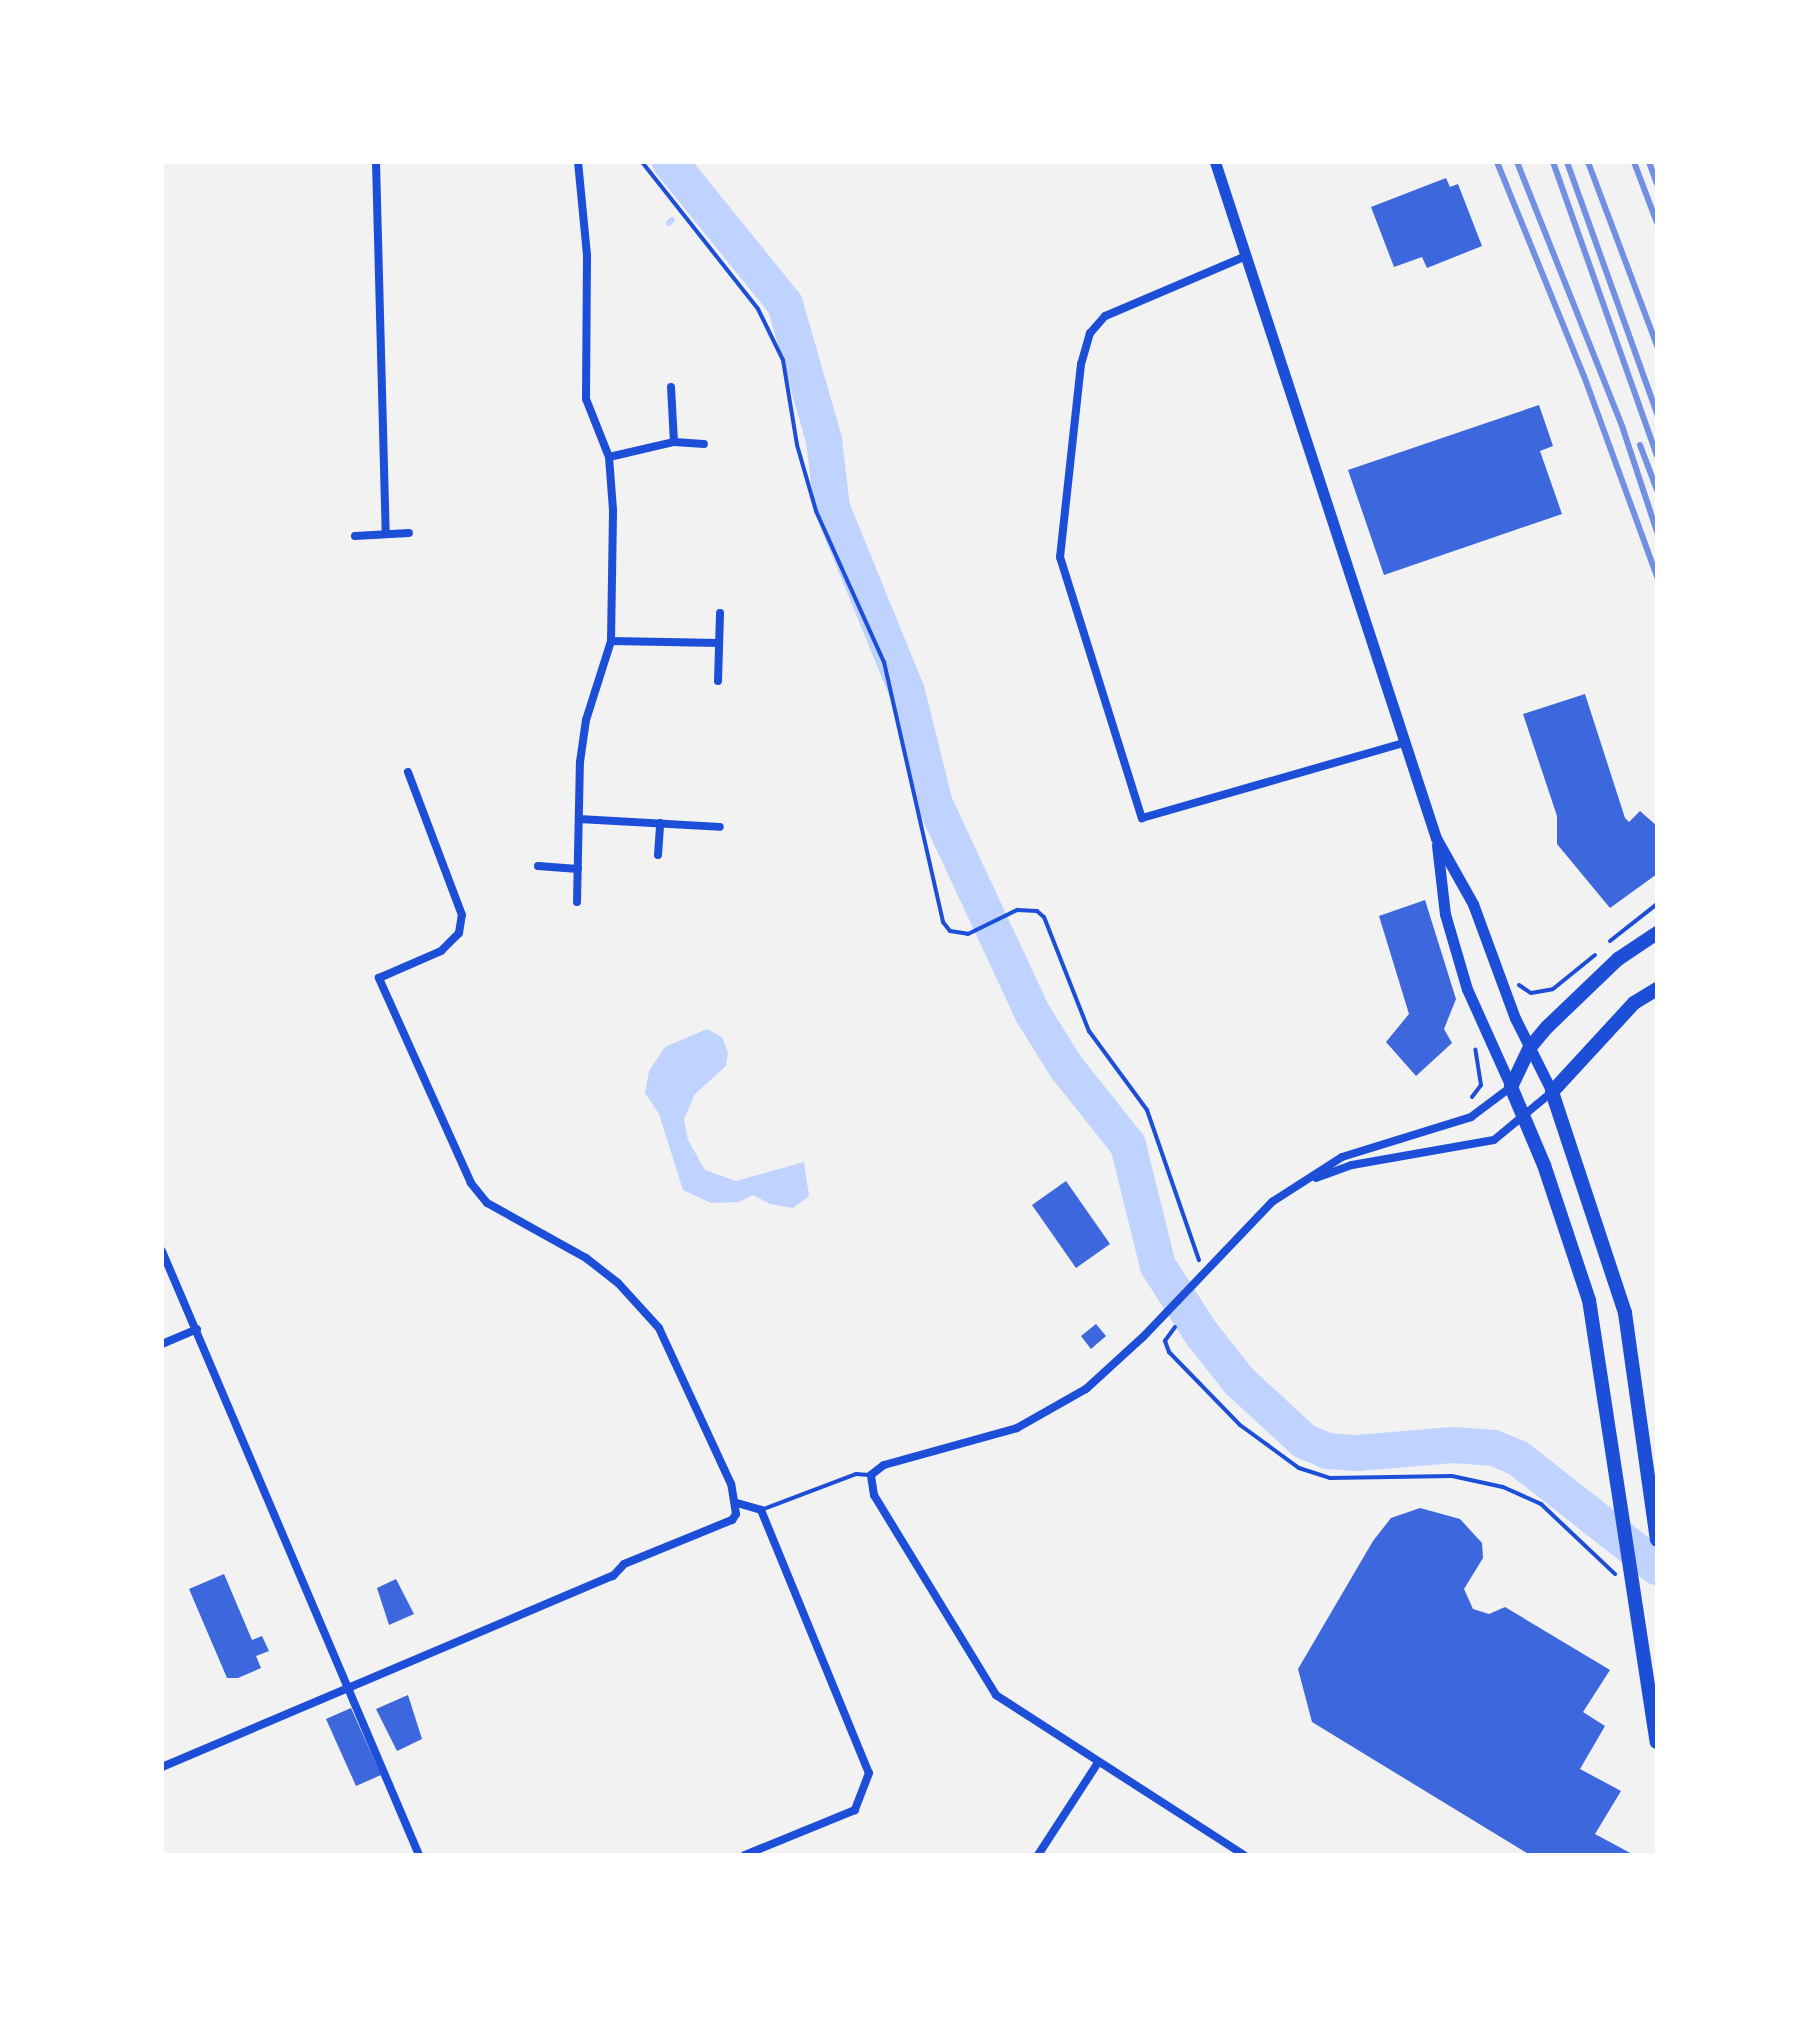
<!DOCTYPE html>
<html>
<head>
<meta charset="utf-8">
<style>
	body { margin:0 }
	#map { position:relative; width:1819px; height:2017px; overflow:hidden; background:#f2f2f2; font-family:"Varela Round",sans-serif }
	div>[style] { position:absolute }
	.water>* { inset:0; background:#bfd3fe }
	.stream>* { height:6px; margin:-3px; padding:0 3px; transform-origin:3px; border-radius:3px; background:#bfd3fe }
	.river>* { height:36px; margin:-18px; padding:0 18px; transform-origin:18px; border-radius:18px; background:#bfd3fe }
	.building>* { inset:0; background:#3d67dc }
	.path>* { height:4px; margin:-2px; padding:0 2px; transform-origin:2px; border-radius:2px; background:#1d4ed8 }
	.service>* { height:4px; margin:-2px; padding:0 2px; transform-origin:2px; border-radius:2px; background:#1d4ed8 }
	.minor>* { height:8px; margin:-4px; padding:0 4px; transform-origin:4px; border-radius:4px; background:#1d4ed8 }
	.tertiary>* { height:11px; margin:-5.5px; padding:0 5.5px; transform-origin:5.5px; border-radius:5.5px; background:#1d4ed8 }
	.primary>* { height:14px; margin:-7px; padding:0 7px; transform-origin:7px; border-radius:7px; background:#1d4ed8 }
	.rail>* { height:6px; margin:-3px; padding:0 3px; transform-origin:3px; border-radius:3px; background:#7290e2 }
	span { translate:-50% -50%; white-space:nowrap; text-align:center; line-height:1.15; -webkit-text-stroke:7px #fff; paint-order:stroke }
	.frame { position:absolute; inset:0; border:164px solid #fff; pointer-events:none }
</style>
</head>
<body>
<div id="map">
	<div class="water">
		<i style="clip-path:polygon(707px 1029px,722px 1037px,728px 1053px,726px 1066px,695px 1094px,684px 1119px,688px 1140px,705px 1170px,736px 1181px,804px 1162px,809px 1196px,793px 1208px,770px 1204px,753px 1195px,739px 1202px,711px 1203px,683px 1190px,659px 1114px,645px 1093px,649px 1071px,665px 1047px)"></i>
	</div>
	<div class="stream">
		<i style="left:692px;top:202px;width:9px;rotate:-41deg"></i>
		<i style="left:669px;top:223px;width:4px;rotate:-45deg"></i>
	</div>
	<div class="river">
		<i style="left:670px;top:162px;width:183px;rotate:51deg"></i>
		<i style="left:785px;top:304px;width:141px;rotate:74deg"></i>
		<i style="left:824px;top:440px;width:68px;rotate:83.3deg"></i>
		<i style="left:832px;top:508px;width:199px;rotate:67.8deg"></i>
		<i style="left:907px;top:692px;width:115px;rotate:76deg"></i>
		<i style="left:935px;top:804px;width:232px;rotate:65deg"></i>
		<i style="left:1033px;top:1014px;width:62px;rotate:58.1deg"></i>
		<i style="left:1066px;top:1067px;width:100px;rotate:51.5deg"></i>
		<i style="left:1128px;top:1145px;width:125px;rotate:76.1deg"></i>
		<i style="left:1158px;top:1266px;width:80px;rotate:57.3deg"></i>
		<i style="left:1201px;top:1333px;width:61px;rotate:51.6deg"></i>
		<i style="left:1239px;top:1381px;width:88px;rotate:42.7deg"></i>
		<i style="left:1304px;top:1441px;width:25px;rotate:23deg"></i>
		<i style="left:1327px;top:1451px;width:31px;rotate:4deg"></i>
		<i style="left:1358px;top:1453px;width:95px;rotate:-4.8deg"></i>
		<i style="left:1453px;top:1445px;width:41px;rotate:4.2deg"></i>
		<i style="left:1494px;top:1448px;width:26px;rotate:23deg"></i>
		<i style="left:1518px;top:1458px;width:177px;rotate:38.1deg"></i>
	</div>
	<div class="building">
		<i style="clip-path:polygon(1446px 178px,1450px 187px,1458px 184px,1482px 246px,1427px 268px,1422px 257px,1394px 267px,1371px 207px)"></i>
		<i style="clip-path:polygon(1539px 405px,1553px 446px,1540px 451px,1562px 514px,1384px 575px,1348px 470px)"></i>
		<i style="clip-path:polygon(1585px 694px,1625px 818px,1629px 822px,1640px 811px,1657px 826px,1657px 874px,1610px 908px,1557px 844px,1557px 816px,1523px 714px)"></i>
		<i style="clip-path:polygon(1425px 900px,1456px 999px,1444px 1029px,1452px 1043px,1416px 1076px,1386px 1042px,1409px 1014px,1379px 916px)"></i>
		<i style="clip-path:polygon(1066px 1181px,1110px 1244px,1076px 1268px,1032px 1205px)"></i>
		<i style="clip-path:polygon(1096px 1324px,1106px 1336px,1091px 1349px,1081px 1336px)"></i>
		<i style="clip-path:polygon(1420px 1508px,1460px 1519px,1482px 1543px,1483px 1558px,1464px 1589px,1473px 1609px,1489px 1614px,1505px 1607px,1610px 1670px,1583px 1712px,1605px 1726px,1580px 1769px,1621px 1791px,1595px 1834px,1634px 1855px,1530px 1855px,1312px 1722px,1298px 1669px,1373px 1541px,1391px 1518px)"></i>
		<i style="clip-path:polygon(224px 1574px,252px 1640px,262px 1636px,269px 1651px,256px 1656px,261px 1668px,238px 1678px,227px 1678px,189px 1589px)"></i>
		<i style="clip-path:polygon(396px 1579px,414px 1614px,389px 1625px,377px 1588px)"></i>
		<i style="clip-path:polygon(408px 1695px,422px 1739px,397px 1751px,376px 1709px)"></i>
		<i style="clip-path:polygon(351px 1708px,381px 1775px,356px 1786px,326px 1719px)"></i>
	</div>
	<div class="path">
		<i style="left:642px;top:162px;width:187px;rotate:51.7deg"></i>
		<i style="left:758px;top:309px;width:57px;rotate:63.9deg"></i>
		<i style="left:783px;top:360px;width:86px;rotate:80.6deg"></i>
		<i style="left:797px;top:445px;width:69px;rotate:73.9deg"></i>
		<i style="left:816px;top:511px;width:166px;rotate:65.8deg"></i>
		<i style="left:884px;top:662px;width:267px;rotate:77.2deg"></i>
		<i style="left:943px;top:922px;width:11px;rotate:52deg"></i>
		<i style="left:950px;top:931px;width:18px;rotate:9deg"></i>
		<i style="left:968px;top:934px;width:55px;rotate:-26.1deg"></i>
		<i style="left:1017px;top:910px;width:20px;rotate:3deg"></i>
		<i style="left:1037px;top:911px;width:9px;rotate:41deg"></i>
		<i style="left:1044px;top:917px;width:123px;rotate:68.5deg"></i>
		<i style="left:1089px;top:1031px;width:98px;rotate:53.7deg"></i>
		<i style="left:1147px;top:1110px;width:159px;rotate:70.9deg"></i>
		<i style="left:1610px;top:941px;width:60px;rotate:-38.2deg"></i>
		<i style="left:1519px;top:985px;width:14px;rotate:34deg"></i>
		<i style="left:1531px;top:993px;width:22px;rotate:-10deg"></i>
		<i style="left:1553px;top:989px;width:54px;rotate:-39deg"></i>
		<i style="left:1472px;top:1097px;width:15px;rotate:-53deg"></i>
		<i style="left:1481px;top:1085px;width:36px;rotate:-99deg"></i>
		<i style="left:1175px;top:1327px;width:17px;rotate:126deg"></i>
		<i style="left:1165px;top:1341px;width:12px;rotate:70deg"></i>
		<i style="left:1169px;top:1352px;width:102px;rotate:45.8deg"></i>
		<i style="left:1240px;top:1425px;width:73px;rotate:36.1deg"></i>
		<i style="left:1299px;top:1468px;width:33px;rotate:18deg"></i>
		<i style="left:1330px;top:1478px;width:122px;rotate:-0.9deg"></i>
		<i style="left:1452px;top:1476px;width:52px;rotate:12.2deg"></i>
		<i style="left:1503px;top:1487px;width:42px;rotate:24.1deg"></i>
		<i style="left:1541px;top:1504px;width:102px;rotate:43.4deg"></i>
	</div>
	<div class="service">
		<i style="left:761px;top:1510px;width:102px;rotate:-20.8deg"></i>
		<i style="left:856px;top:1474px;width:13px;rotate:4deg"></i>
	</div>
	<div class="minor">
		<i style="left:376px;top:162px;width:372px;rotate:88.5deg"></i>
		<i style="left:1246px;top:256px;width:153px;rotate:156.9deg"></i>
		<i style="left:1105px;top:316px;width:23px;rotate:131deg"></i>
		<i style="left:1090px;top:333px;width:32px;rotate:106deg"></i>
		<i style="left:1081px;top:364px;width:194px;rotate:96.2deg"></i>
		<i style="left:1060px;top:557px;width:274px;rotate:72.6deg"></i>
		<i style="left:1142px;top:818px;width:272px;rotate:-16deg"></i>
		<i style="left:671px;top:387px;width:55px;rotate:86.9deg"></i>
		<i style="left:609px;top:457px;width:67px;rotate:-13deg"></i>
		<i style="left:674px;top:442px;width:30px;rotate:4deg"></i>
		<i style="left:355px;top:536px;width:54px;rotate:-3.2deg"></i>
		<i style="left:611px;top:641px;width:108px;rotate:1.1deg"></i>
		<i style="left:718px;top:681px;width:68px;rotate:-88.3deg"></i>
		<i style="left:579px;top:819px;width:141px;rotate:3.2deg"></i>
		<i style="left:658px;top:855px;width:32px;rotate:-86deg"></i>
		<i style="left:538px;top:866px;width:40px;rotate:4.3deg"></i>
		<i style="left:577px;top:902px;width:140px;rotate:-88.8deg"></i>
		<i style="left:580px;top:762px;width:42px;rotate:-81.9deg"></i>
		<i style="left:586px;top:720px;width:83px;rotate:-72.4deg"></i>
		<i style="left:611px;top:641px;width:131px;rotate:-89.1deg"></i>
		<i style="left:613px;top:510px;width:53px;rotate:-94.3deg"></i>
		<i style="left:609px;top:457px;width:62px;rotate:-111.6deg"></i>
		<i style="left:586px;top:399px;width:144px;rotate:-89.6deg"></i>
		<i style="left:587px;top:255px;width:93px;rotate:-95.5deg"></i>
		<i style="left:1316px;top:1178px;width:38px;rotate:-20deg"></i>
		<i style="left:1352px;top:1165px;width:144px;rotate:-10deg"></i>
		<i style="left:1494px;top:1140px;width:75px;rotate:-39.6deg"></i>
		<i style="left:162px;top:1251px;width:656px;rotate:66.95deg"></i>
		<i style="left:162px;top:1344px;width:38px;rotate:-23deg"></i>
		<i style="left:737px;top:1503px;width:25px;rotate:16deg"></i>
		<i style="left:761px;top:1510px;width:284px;rotate:67.7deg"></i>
		<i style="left:869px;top:1773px;width:40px;rotate:111deg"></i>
		<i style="left:855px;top:1810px;width:119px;rotate:157.8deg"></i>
		<i style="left:162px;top:1767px;width:490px;rotate:-23deg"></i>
		<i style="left:613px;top:1576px;width:16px;rotate:-47deg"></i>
		<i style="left:624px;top:1564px;width:117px;rotate:-22.2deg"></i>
		<i style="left:732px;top:1520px;width:7px;rotate:-56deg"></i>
		<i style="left:736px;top:1514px;width:30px;rotate:-99deg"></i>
		<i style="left:731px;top:1484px;width:172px;rotate:-114.8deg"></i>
		<i style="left:659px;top:1328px;width:61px;rotate:-132.3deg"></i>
		<i style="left:618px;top:1283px;width:41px;rotate:-142deg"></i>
		<i style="left:586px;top:1258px;width:113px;rotate:-150.9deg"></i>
		<i style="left:487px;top:1203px;width:26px;rotate:-129deg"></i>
		<i style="left:471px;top:1183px;width:225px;rotate:-114.2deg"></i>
		<i style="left:379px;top:978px;width:68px;rotate:-23.5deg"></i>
		<i style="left:441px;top:951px;width:25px;rotate:-45deg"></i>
		<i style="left:459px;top:933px;width:18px;rotate:-81deg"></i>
		<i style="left:462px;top:915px;width:153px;rotate:-110.7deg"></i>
		<i style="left:1038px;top:1855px;width:108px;rotate:-57deg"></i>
		<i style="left:1244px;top:1855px;width:295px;rotate:-147.2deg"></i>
		<i style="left:996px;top:1695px;width:234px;rotate:-121.4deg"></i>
		<i style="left:874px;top:1495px;width:20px;rotate:-99deg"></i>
		<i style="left:871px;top:1475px;width:16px;rotate:-38deg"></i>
		<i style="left:884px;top:1465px;width:138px;rotate:-15.5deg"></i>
		<i style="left:1017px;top:1428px;width:79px;rotate:-29.5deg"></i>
		<i style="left:1086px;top:1389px;width:77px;rotate:-42.4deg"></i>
		<i style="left:1143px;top:1337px;width:187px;rotate:-46.3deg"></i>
		<i style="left:1272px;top:1202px;width:83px;rotate:-32.7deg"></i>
		<i style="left:1342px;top:1157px;width:135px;rotate:-17.2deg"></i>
		<i style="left:1471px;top:1117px;width:50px;rotate:-36.9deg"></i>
	</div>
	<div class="tertiary">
		<i style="left:1215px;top:162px;width:711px;rotate:71.9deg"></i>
		<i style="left:1436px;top:838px;width:76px;rotate:60.7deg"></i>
		<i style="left:1473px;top:904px;width:121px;rotate:69.8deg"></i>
		<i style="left:1515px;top:1018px;width:83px;rotate:63.4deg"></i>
		<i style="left:1437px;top:845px;width:69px;rotate:83.4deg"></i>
		<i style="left:1445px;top:914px;width:78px;rotate:73.7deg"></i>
		<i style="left:1467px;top:989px;width:107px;rotate:65.8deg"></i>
	</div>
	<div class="primary">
		<i style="left:1657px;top:933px;width:47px;rotate:146.3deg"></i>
		<i style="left:1618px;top:959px;width:98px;rotate:136.2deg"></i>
		<i style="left:1547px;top:1027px;width:26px;rotate:130deg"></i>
		<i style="left:1530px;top:1047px;width:44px;rotate:115.4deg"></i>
		<i style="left:1511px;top:1087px;width:85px;rotate:67.1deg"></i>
		<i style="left:1544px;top:1165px;width:142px;rotate:71.6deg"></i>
		<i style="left:1589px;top:1300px;width:447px;rotate:81.3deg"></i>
		<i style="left:1657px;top:989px;width:27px;rotate:149deg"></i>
		<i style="left:1634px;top:1003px;width:121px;rotate:132.7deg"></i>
		<i style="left:1552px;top:1092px;width:233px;rotate:71.7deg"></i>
		<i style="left:1625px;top:1313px;width:229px;rotate:82deg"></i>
	</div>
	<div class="rail">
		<i style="left:1497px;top:162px;width:231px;rotate:67.9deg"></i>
		<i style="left:1584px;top:376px;width:214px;rotate:70deg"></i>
		<i style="left:1517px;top:162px;width:287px;rotate:68.3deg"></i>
		<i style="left:1623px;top:429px;width:108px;rotate:71.7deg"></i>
		<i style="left:1553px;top:162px;width:311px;rotate:70.5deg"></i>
		<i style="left:1567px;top:162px;width:267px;rotate:70.3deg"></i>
		<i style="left:1588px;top:162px;width:197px;rotate:69.4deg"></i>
		<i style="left:1634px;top:162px;width:65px;rotate:69.3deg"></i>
		<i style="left:1649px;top:162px;width:23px;rotate:70deg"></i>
		<i style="left:1640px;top:445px;width:48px;rotate:69.3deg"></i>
	</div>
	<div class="frame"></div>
</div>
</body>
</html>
